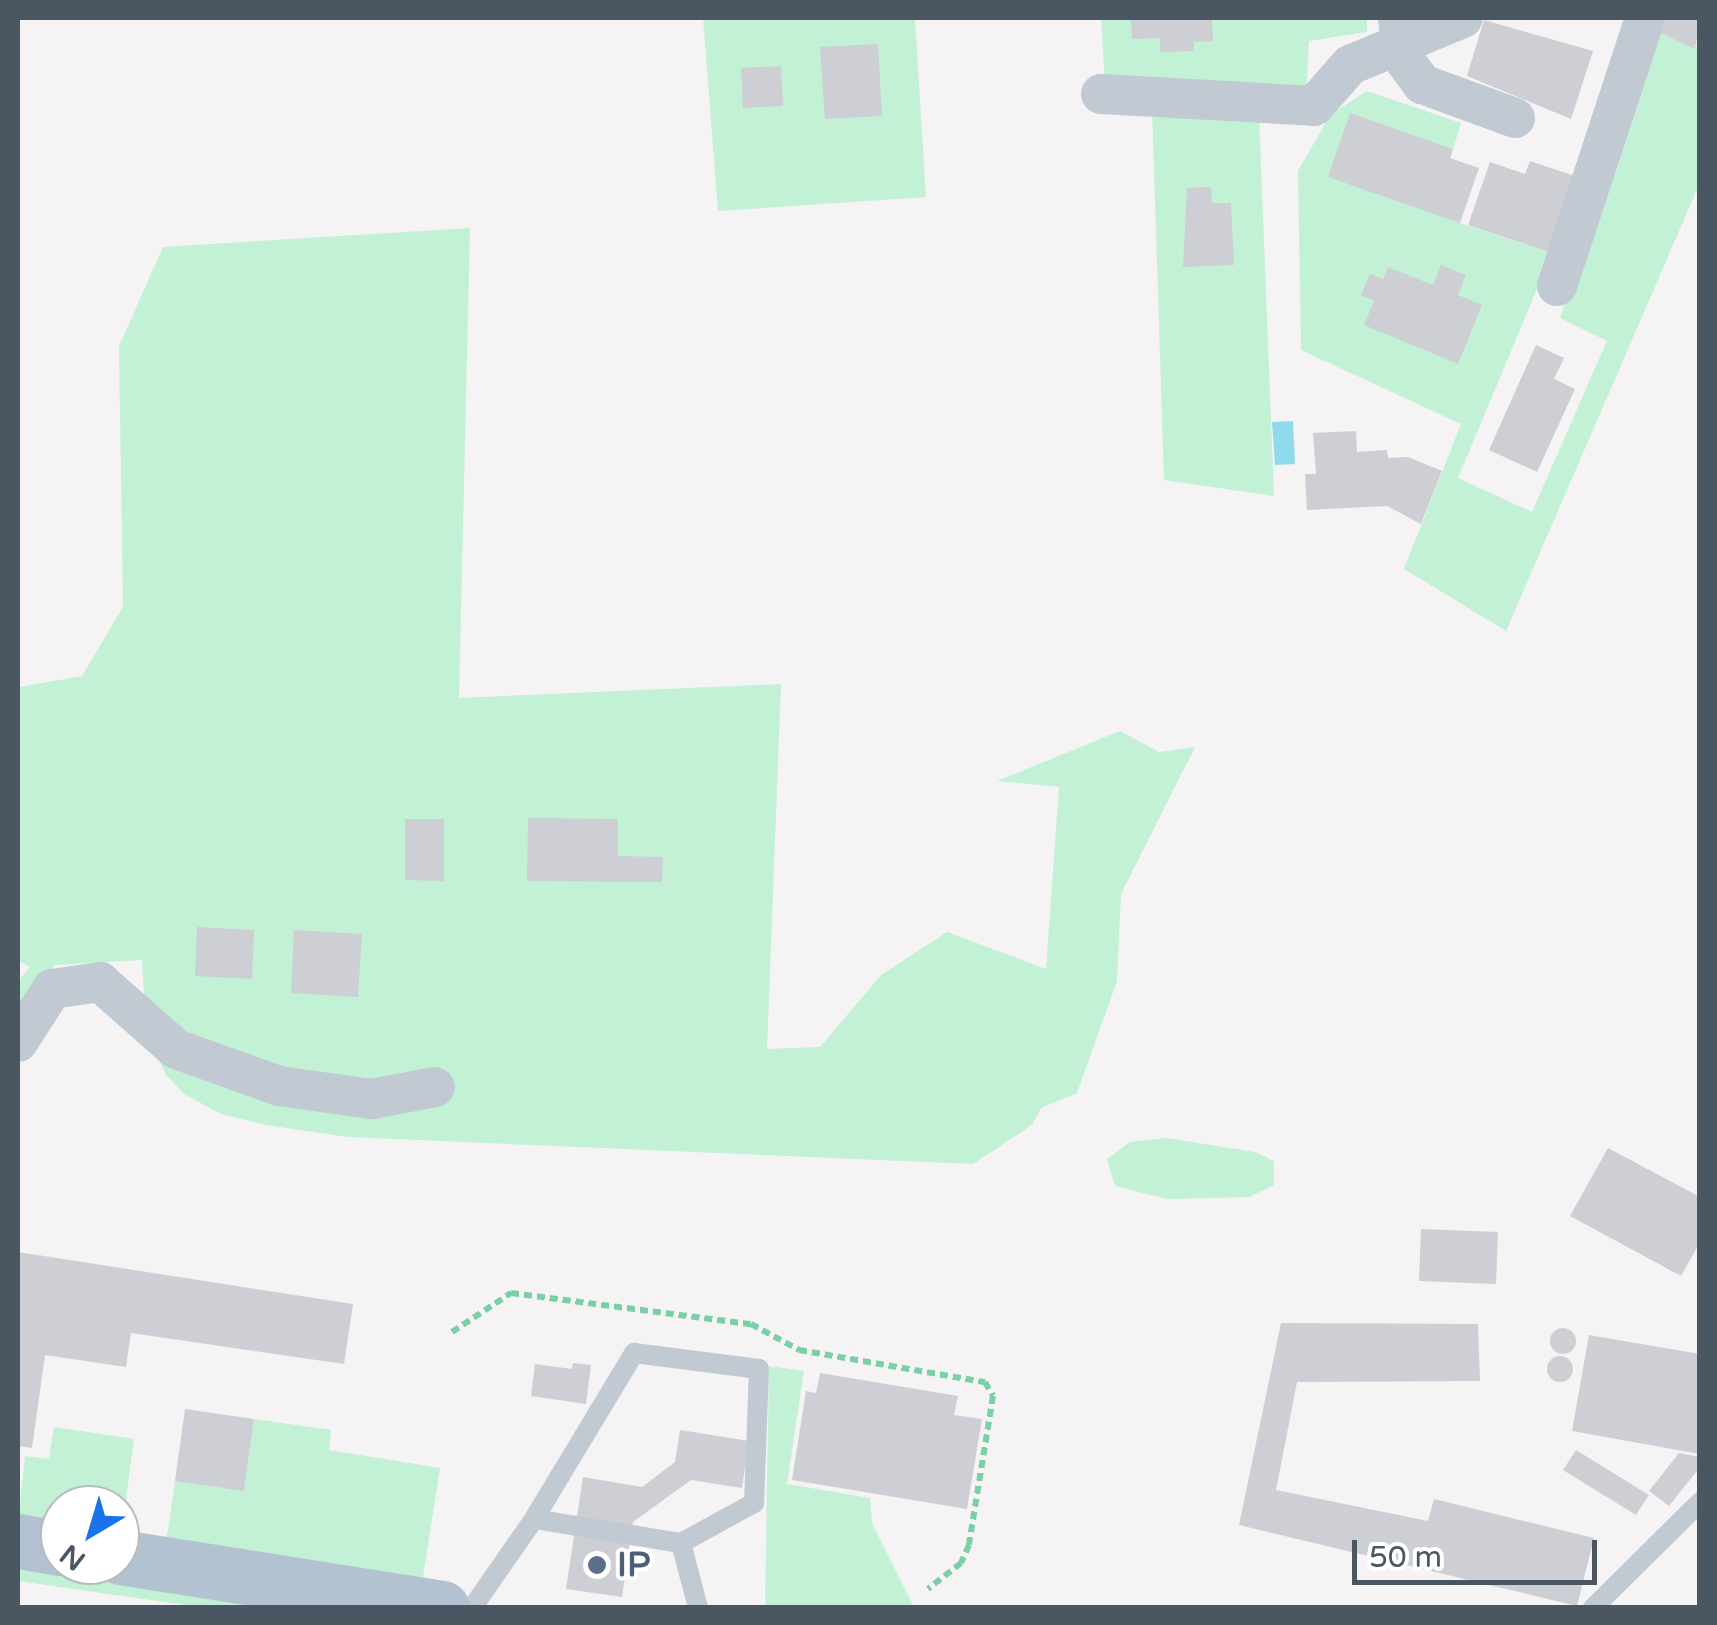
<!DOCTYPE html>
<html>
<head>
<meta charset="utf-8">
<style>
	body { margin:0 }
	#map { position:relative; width:1717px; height:1625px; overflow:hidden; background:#f5f3f3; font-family:"Varela Round",sans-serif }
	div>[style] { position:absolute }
	.green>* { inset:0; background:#c3f1d5 }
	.water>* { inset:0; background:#90daee }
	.building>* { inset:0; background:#cdcfd5 }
	.round { border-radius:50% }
	.path>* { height:6px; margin-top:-3px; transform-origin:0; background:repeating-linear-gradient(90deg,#7ad0a6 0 8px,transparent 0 13px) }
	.service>* { height:20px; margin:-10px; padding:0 10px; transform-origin:10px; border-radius:10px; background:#c1cad2 }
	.minor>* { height:40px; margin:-20px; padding:0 20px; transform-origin:20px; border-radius:20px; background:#c1cad2 }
	.primary>* { height:55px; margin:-27.5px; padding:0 27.5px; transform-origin:27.5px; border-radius:27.5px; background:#b3c2d1 }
	.dots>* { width:28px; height:28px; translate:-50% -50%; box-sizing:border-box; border:5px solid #fff; border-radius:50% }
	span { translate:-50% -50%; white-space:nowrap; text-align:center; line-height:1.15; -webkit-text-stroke:8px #fff; paint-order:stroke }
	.service-label { font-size:35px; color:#4e5e75; font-weight:700 }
	.left { translate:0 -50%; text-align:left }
	.frame { position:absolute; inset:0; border:20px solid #4a5661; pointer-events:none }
	.north { position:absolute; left:40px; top:1485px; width:100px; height:100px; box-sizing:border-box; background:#fff; border:2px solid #b7bbc0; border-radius:50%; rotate:218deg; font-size:28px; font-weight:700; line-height:40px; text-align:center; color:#4a5661 }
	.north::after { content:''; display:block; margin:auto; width:35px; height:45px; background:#1a73e8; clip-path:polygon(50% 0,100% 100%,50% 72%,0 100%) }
	.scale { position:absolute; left:1352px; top:1540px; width:245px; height:45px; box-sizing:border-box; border:5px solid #4a5661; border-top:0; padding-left:12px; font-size:30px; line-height:35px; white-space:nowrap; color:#4a5661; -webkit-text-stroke:8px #fff; paint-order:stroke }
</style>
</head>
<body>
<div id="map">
	<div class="green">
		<i style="clip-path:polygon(703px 18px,915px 18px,926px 197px,718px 211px)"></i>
		<i style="clip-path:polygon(1101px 18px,1367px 18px,1367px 32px,1309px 41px,1306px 94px,1105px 83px)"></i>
		<i style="clip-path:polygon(1656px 31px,1695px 48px,1699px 37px,1699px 185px,1506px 631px,1404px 569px,1461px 424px,1301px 350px,1298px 171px,1330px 115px,1367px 91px,1461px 123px,1453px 149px,1350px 114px,1460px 223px,1552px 253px,1458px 478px,1532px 512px,1607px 341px,1560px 318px)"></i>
		<i style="clip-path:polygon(1152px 107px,1259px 114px,1274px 496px,1164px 480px)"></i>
		<i style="clip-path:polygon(470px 228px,459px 698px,781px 684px,767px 1049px,820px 1047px,881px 975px,947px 932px,1046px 969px,1059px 787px,997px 781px,1120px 731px,1159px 752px,1195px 747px,1121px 894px,1117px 981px,1077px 1093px,1041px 1108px,1032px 1125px,973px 1164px,348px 1137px,266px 1125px,221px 1114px,184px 1094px,166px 1075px,146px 1032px,142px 960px,55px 965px,18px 1020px,18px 981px,30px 967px,18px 961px,20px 687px,82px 676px,123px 607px,119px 346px,163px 247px)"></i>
		<i style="clip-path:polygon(1166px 1138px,1255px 1152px,1274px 1161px,1274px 1185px,1249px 1197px,1167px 1199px,1115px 1186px,1107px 1159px,1130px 1142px)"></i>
		<i style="clip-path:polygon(769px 1366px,804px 1371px,787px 1484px,870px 1498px,872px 1523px,914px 1607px,765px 1608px)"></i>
		<i style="clip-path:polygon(254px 1419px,331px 1430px,329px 1450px,440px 1468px,422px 1584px,166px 1543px,175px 1481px,244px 1490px)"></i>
		<i style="clip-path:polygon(54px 1427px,134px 1439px,121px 1537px,120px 1505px,60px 1505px,60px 1528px,18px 1521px,25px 1456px,49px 1459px)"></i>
		<i style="clip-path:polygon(18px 1560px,316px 1607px,199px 1607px,18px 1581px)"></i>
	</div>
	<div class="water">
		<i style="clip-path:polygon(1293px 421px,1295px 464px,1275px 465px,1272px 422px)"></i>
	</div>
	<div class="building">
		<i style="clip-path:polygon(1131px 18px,1212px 18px,1213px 41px,1194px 42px,1194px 51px,1160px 52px,1160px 38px,1132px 39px)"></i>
		<i style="clip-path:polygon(1655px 18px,1700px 18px,1695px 49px,1656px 31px)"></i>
		<i style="clip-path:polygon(1484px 20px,1593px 51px,1571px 119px,1467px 76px)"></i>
		<i style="clip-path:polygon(878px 44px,882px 116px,825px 119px,820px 47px)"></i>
		<i style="clip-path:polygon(781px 66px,783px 106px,743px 108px,741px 68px)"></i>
		<i style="clip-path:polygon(1350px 113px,1453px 149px,1450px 158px,1479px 168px,1460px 223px,1328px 177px)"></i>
		<i style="clip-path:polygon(1530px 161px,1578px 177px,1552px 253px,1468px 225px,1490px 162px,1525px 174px)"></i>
		<i style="clip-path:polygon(1211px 187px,1212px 203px,1231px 203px,1234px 265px,1183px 267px,1187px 188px)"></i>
		<i style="clip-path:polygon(1441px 265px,1466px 275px,1458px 295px,1482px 305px,1458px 364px,1364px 325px,1374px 301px,1361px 295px,1370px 274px,1383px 279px,1388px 267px,1433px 285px)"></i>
		<i style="clip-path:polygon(1536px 345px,1564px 358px,1554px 379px,1575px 389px,1537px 472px,1489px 450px)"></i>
		<i style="clip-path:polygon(1356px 431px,1357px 452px,1387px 450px,1388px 458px,1408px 457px,1442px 471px,1421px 524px,1387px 506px,1307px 510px,1305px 474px,1316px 474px,1313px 433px)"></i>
		<i style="clip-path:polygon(528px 818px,618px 819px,618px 856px,663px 857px,662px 882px,527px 881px)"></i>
		<i style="clip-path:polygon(405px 819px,444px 819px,444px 881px,405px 880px)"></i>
		<i style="clip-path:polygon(197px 927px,254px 930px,252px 979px,195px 976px)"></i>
		<i style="clip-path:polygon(294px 930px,362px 934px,358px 997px,291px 993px)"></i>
		<i style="clip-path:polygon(1608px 1148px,1700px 1197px,1700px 1242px,1681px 1276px,1570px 1216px)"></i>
		<i style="clip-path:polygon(1421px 1229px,1498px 1232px,1496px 1284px,1419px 1281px)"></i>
		<i style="clip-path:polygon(18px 1252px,353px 1304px,344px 1364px,131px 1333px,126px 1367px,45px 1355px,32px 1448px,18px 1446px)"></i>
		<i style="clip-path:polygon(1281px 1323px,1478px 1324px,1480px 1381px,1297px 1382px,1276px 1490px,1428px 1521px,1434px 1499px,1594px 1538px,1577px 1606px,1239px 1525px)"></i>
		<i class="round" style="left:1550px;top:1328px;width:26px;height:26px"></i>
		<i style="clip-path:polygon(1589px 1335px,1700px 1354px,1700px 1454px,1572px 1431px)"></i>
		<i class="round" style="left:1547px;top:1356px;width:26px;height:26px"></i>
		<i style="clip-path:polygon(573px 1363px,591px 1365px,586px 1404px,531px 1396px,535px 1364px,572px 1369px)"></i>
		<i style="clip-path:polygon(820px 1373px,958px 1396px,954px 1415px,982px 1419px,967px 1509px,792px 1480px,806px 1391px,816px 1393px)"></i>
		<i style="clip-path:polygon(185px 1409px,254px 1419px,244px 1491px,175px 1481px)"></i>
		<i style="clip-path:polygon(680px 1430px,749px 1441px,742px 1488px,691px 1480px,633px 1522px,622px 1597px,566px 1589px,583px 1477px,642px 1487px,675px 1462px)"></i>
		<i style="clip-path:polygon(1576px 1450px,1649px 1495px,1636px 1515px,1563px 1470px)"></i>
		<i style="clip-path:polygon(1679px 1453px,1700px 1457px,1700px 1467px,1669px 1506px,1649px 1491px)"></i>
	</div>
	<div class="path">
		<i style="left:452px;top:1332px;width:71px;rotate:-33.5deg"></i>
		<i style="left:511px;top:1293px;width:242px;rotate:7.4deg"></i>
		<i style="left:751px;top:1324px;width:55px;rotate:28.4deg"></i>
		<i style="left:799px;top:1350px;width:189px;rotate:9.8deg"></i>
		<i style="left:985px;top:1382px;width:16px;rotate:60deg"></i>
		<i style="left:993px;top:1396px;width:151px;rotate:99.2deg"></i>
		<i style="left:969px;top:1545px;width:20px;rotate:114deg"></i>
		<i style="left:961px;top:1563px;width:42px;rotate:141.8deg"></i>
	</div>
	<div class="service">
		<i style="left:534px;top:1519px;width:194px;rotate:-58.9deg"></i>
		<i style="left:634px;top:1353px;width:126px;rotate:7.3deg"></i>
		<i style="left:759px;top:1369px;width:134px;rotate:92.1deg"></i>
		<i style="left:754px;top:1503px;width:83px;rotate:151.3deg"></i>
		<i style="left:472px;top:1608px;width:108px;rotate:-55.1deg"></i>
		<i style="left:534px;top:1519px;width:149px;rotate:9.3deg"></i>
		<i style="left:681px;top:1543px;width:67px;rotate:75.3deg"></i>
		<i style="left:1593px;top:1608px;width:151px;rotate:-44.7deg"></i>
	</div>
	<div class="minor">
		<i style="left:1398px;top:18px;width:39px;rotate:84deg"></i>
		<i style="left:1402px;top:57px;width:34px;rotate:53deg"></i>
		<i style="left:1422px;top:84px;width:99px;rotate:20.1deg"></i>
		<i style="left:1101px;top:94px;width:213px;rotate:3.2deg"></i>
		<i style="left:1314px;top:106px;width:55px;rotate:-48.7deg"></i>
		<i style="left:1350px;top:65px;width:122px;rotate:-22.6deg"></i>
		<i style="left:1557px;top:286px;width:282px;rotate:-71.8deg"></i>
		<i style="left:18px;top:1042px;width:63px;rotate:-57.3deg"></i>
		<i style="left:52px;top:989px;width:49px;rotate:-8.3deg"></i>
		<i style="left:100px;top:982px;width:101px;rotate:41.4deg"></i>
		<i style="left:176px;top:1049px;width:109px;rotate:19.8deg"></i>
		<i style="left:279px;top:1086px;width:94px;rotate:8deg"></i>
		<i style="left:372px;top:1099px;width:64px;rotate:-10.8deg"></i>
	</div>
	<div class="primary">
		<i style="left:18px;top:1541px;width:43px;rotate:9.5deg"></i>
		<i style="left:120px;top:1557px;width:326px;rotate:9deg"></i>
	</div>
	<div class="dots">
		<i style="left:597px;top:1565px;background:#5c6f8a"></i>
	</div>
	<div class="service-label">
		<span class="left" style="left:617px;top:1565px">IP</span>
	</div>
	<div class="frame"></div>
	<div class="north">N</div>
	<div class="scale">50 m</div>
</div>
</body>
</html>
